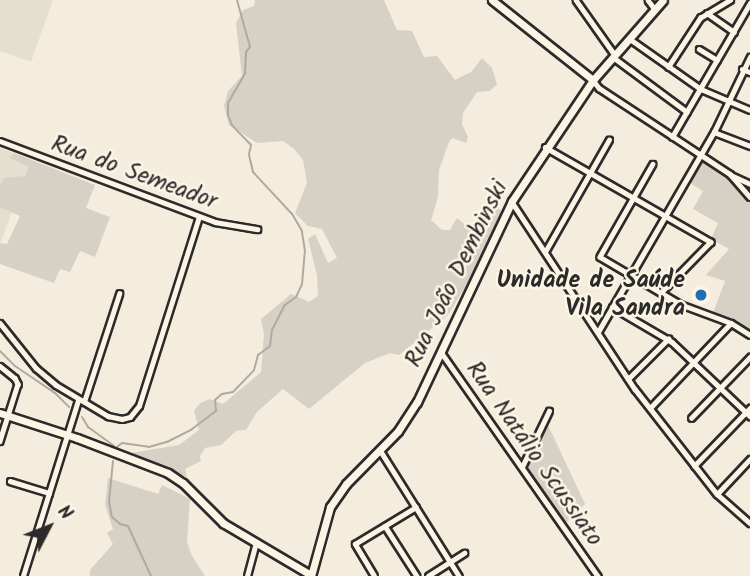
<!DOCTYPE html>
<html>
<head>
<meta charset="utf-8">
<style>
	body { margin:0 }
	#map { position:relative; width:750px; height:576px; overflow:hidden; background:#f4edde; font-family:Kalam,sans-serif }
	div>[style] { position:absolute }
	.built>* { inset:0; background:#e5dfd0 }
	.green>* { inset:0; background:#d6d1c4 }
	.stream>* { height:2px; margin:-1px; padding:0 1px; transform-origin:1px; border-radius:1px; background:#afaaa0 }
	.roads { filter:drop-shadow(2px 0 #2b2b2b) drop-shadow(-2px 0 #2b2b2b) drop-shadow(0 2px #2b2b2b) drop-shadow(0 -2px #2b2b2b) }
	.street>* { height:4.5px; margin:-2.25px; padding:0 2.25px; transform-origin:2.25px; border-radius:2.25px; background:#fcf5e5 }
	.secondary>* { height:7px; margin:-3.5px; padding:0 3.5px; transform-origin:3.5px; border-radius:3.5px; background:#fcf5e5 }
	.dots>* { width:19px; height:19px; translate:-50% -50%; box-sizing:border-box; border:4px solid #fcf5e5; border-radius:50% }
	span { translate:-50% -50%; white-space:nowrap; text-align:center; line-height:1.15; -webkit-text-stroke:5px #fcf5e5; paint-order:stroke }
	.street-label { font-size:24px; color:#2b2b2b }
	.poi-label { font-size:24px; color:#2b2b2b; font-weight:700 }
	.right { translate:-100% -50%; text-align:right }
	.north { position:absolute; left:14px; top:492px; width:70px; height:70px; -webkit-text-stroke:5px #fcf5e5; paint-order:stroke; rotate:48deg; font-size:19px; font-weight:700; line-height:28px; text-align:center; color:#2b2b2b }
	.north::after { content:''; display:block; margin:auto; width:24px; height:32px; background:#2b2b2b; clip-path:polygon(50% 0,100% 100%,50% 72%,0 100%) }
</style>
</head>
<body>
<div id="map">
	<div class="built">
		<i style="clip-path:polygon(0 0,53px 0,31px 62px,0 51px)"></i>
		<i style="clip-path:polygon(0 148px,32px 160px,0 244px)"></i>
	</div>
	<div class="green">
		<i style="clip-path:polygon(255px 0,384px 0,397px 30px,412px 31px,424px 57px,437px 56px,455px 80px,471px 72px,482px 58px,492px 68px,497px 84px,490px 91px,477px 92px,463px 113px,462px 124px,468px 137px,466px 143px,452px 138px,449px 142px,439px 170px,438px 197px,431px 220px,442px 230px,450px 230px,457px 218px,483px 240px,497px 206px,502px 212px,468px 282px,448px 315px,399px 355px,390px 353px,365px 363px,309px 409px,283px 389px,257px 412px,246px 430px,236px 431px,221px 445px,205px 448px,200px 456px,201px 461px,185px 469px,187px 477px,131px 453px,179px 445px,199px 430px,194px 411px,200px 403px,210px 399px,223px 404px,261px 372px,264px 334px,261px 319px,291px 294px,309px 302px,318px 296px,317px 275px,308px 239px,315px 234px,328px 263px,337px 258px,322px 229px,308px 226px,295px 213px,307px 183px,303px 160px,294px 149px,283px 141px,257px 143px,229px 125px,224px 106px,228px 91px,242px 76px,236px 23px,243px 10px,254px 6px)"></i>
		<i style="clip-path:polygon(14px 153px,95px 185px,86px 208px,110px 217px,95px 257px,80px 251px,70px 272px,60px 269px,54px 283px,0 264px,0 243px,7px 244px,20px 216px,0 207px,0 185px,4px 178px,25px 176px,29px 167px,10px 158px)"></i>
		<i style="clip-path:polygon(701px 161px,730px 180px,750px 202px,750px 331px,713px 313px,725px 281px,706px 275px,729px 249px,711px 239px,718px 223px,693px 209px,703px 191px,687px 181px)"></i>
		<i style="clip-path:polygon(548px 425px,585px 504px,565px 524px,525px 468px)"></i>
		<i style="clip-path:polygon(108px 478px,158px 494px,162px 485px,190px 499px,187px 542px,192px 556px,205px 576px,90px 576px,90px 570px,113px 544px,107px 533px,113px 529px,105px 505px)"></i>
	</div>
	<div class="stream">
		<i style="left:0;top:351px;width:21px;rotate:45deg"></i>
		<i style="left:15px;top:366px;width:48px;rotate:34deg"></i>
		<i style="left:55px;top:393px;width:20px;rotate:45deg"></i>
		<i style="left:82px;top:417px;width:12px;rotate:59deg"></i>
		<i style="left:88px;top:427px;width:32px;rotate:36deg"></i>
		<i style="left:117px;top:447px;width:6px;rotate:-39deg"></i>
		<i style="left:122px;top:443px;width:27px;rotate:8deg"></i>
		<i style="left:149px;top:447px;width:19px;rotate:-16deg"></i>
		<i style="left:167px;top:442px;width:28px;rotate:-27deg"></i>
		<i style="left:192px;top:429px;width:30px;rotate:-37deg"></i>
		<i style="left:216px;top:411px;width:11px;rotate:-95deg"></i>
		<i style="left:215px;top:400px;width:9px;rotate:-41deg"></i>
		<i style="left:222px;top:394px;width:11px;rotate:-10deg"></i>
		<i style="left:233px;top:392px;width:30px;rotate:-46deg"></i>
		<i style="left:254px;top:370px;width:16px;rotate:-75deg"></i>
		<i style="left:258px;top:355px;width:15px;rotate:-37deg"></i>
		<i style="left:270px;top:346px;width:16px;rotate:-83deg"></i>
		<i style="left:272px;top:330px;width:28px;rotate:-63deg"></i>
		<i style="left:285px;top:305px;width:14px;rotate:-36deg"></i>
		<i style="left:296px;top:297px;width:14px;rotate:-65deg"></i>
		<i style="left:302px;top:284px;width:33px;rotate:-85deg"></i>
		<i style="left:305px;top:251px;width:20px;rotate:-99deg"></i>
		<i style="left:302px;top:231px;width:20px;rotate:-120deg"></i>
		<i style="left:292px;top:214px;width:57px;rotate:-132.9deg"></i>
		<i style="left:253px;top:172px;width:18px;rotate:-103deg"></i>
		<i style="left:249px;top:154px;width:9px;rotate:-77deg"></i>
		<i style="left:251px;top:145px;width:28px;rotate:-134deg"></i>
		<i style="left:232px;top:125px;width:11px;rotate:-112deg"></i>
		<i style="left:228px;top:115px;width:12px;rotate:-90deg"></i>
		<i style="left:228px;top:103px;width:34px;rotate:-60deg"></i>
		<i style="left:245px;top:73px;width:21px;rotate:-87deg"></i>
		<i style="left:246px;top:52px;width:6px;rotate:-51deg"></i>
		<i style="left:250px;top:47px;width:49px;rotate:-105.5deg"></i>
		<i style="left:113px;top:461px;width:41px;rotate:95.6deg"></i>
		<i style="left:109px;top:502px;width:15px;rotate:79deg"></i>
		<i style="left:112px;top:517px;width:11px;rotate:41deg"></i>
		<i style="left:120px;top:524px;width:8px;rotate:14deg"></i>
		<i style="left:128px;top:526px;width:55px;rotate:65.3deg"></i>
	</div>
	<div class="roads">
		<div class="street">
			<i style="left:576px;top:0;width:67px;rotate:54.7deg"></i>
			<i style="left:648px;top:0;width:10px;rotate:53deg"></i>
			<i style="left:707px;top:13px;width:33px;rotate:35deg"></i>
			<i style="left:630px;top:39px;width:87px;rotate:35.2deg"></i>
			<i style="left:701px;top:89px;width:53px;rotate:23.2deg"></i>
			<i style="left:699px;top:49px;width:21px;rotate:31deg"></i>
			<i style="left:613px;top:57px;width:92px;rotate:36.6deg"></i>
			<i style="left:668px;top:67px;width:59px;rotate:-56.9deg"></i>
			<i style="left:700px;top:18px;width:35px;rotate:-31deg"></i>
			<i style="left:742px;top:69px;width:9px;rotate:21deg"></i>
			<i style="left:593px;top:80px;width:10px;rotate:53deg"></i>
			<i style="left:599px;top:88px;width:157px;rotate:33.3deg"></i>
			<i style="left:730px;top:174px;width:30px;rotate:49deg"></i>
			<i style="left:714px;top:132px;width:39px;rotate:21deg"></i>
			<i style="left:672px;top:137px;width:155px;rotate:-59.8deg"></i>
			<i style="left:0;top:141px;width:230px;rotate:20.6deg"></i>
			<i style="left:215px;top:222px;width:43px;rotate:9.5deg"></i>
			<i style="left:545px;top:147px;width:191px;rotate:29.8deg"></i>
			<i style="left:711px;top:242px;width:71px;rotate:134.4deg"></i>
			<i style="left:653px;top:164px;width:107px;rotate:119.7deg"></i>
			<i style="left:600px;top:257px;width:93px;rotate:30.4deg"></i>
			<i style="left:680px;top:304px;width:54px;rotate:20.4deg"></i>
			<i style="left:731px;top:323px;width:22px;rotate:32deg"></i>
			<i style="left:731px;top:175px;width:21px;rotate:25deg"></i>
			<i style="left:512px;top:202px;width:224px;rotate:56.7deg"></i>
			<i style="left:635px;top:389px;width:133px;rotate:52deg"></i>
			<i style="left:717px;top:494px;width:44px;rotate:41.3deg"></i>
			<i style="left:545px;top:252px;width:129px;rotate:-60.3deg"></i>
			<i style="left:612px;top:307px;width:69px;rotate:30.3deg"></i>
			<i style="left:672px;top:342px;width:108px;rotate:43.5deg"></i>
			<i style="left:0;top:323px;width:58px;rotate:51.3deg"></i>
			<i style="left:36px;top:368px;width:26px;rotate:40deg"></i>
			<i style="left:56px;top:385px;width:61px;rotate:30.8deg"></i>
			<i style="left:108px;top:416px;width:14px;rotate:12deg"></i>
			<i style="left:122px;top:419px;width:8px;rotate:-14deg"></i>
			<i style="left:130px;top:417px;width:14px;rotate:-51deg"></i>
			<i style="left:139px;top:406px;width:198px;rotate:-72.4deg"></i>
			<i style="left:598px;top:332px;width:231px;rotate:-59.9deg"></i>
			<i style="left:714px;top:132px;width:83px;rotate:-64.4deg"></i>
			<i style="left:441px;top:352px;width:274px;rotate:55deg"></i>
			<i style="left:0;top:366px;width:19px;rotate:39deg"></i>
			<i style="left:15px;top:378px;width:7px;rotate:63deg"></i>
			<i style="left:18px;top:384px;width:60px;rotate:107.5deg"></i>
			<i style="left:628px;top:379px;width:57px;rotate:-45deg"></i>
			<i style="left:84px;top:402px;width:114px;rotate:-72deg"></i>
			<i style="left:650px;top:408px;width:117px;rotate:-46.4deg"></i>
			<i style="left:691px;top:418px;width:85px;rotate:-46deg"></i>
			<i style="left:380px;top:450px;width:149px;rotate:57.9deg"></i>
			<i style="left:694px;top:466px;width:81px;rotate:-46deg"></i>
			<i style="left:522px;top:467px;width:62px;rotate:-64.3deg"></i>
			<i style="left:10px;top:481px;width:41px;rotate:17.1deg"></i>
			<i style="left:717px;top:494px;width:48px;rotate:-46.7deg"></i>
			<i style="left:385px;top:526px;width:59px;rotate:57.4deg"></i>
			<i style="left:23px;top:576px;width:184px;rotate:-72.6deg"></i>
			<i style="left:247px;top:576px;width:34px;rotate:-75deg"></i>
			<i style="left:374px;top:576px;width:37px;rotate:-121deg"></i>
			<i style="left:355px;top:544px;width:71px;rotate:-31.2deg"></i>
			<i style="left:428px;top:576px;width:43px;rotate:-32.6deg"></i>
		</div>
		<div class="secondary">
			<i style="left:492px;top:0;width:129px;rotate:38.4deg"></i>
			<i style="left:0;top:413px;width:81px;rotate:18deg"></i>
			<i style="left:77px;top:438px;width:97px;rotate:21deg"></i>
			<i style="left:168px;top:473px;width:18px;rotate:34deg"></i>
			<i style="left:183px;top:483px;width:57px;rotate:45deg"></i>
			<i style="left:223px;top:523px;width:102px;rotate:30.6deg"></i>
			<i style="left:311px;top:576px;width:72px;rotate:-74.6deg"></i>
			<i style="left:330px;top:507px;width:28px;rotate:-55deg"></i>
			<i style="left:346px;top:484px;width:74px;rotate:-45.5deg"></i>
			<i style="left:398px;top:431px;width:35px;rotate:-57deg"></i>
			<i style="left:417px;top:402px;width:222px;rotate:-64.7deg"></i>
			<i style="left:512px;top:201px;width:146px;rotate:-56.2deg"></i>
			<i style="left:593px;top:80px;width:106px;rotate:-48.8deg"></i>
		</div>
	</div>
	<div class="dots">
		<i style="left:701px;top:295px;background:#1f6fb2"></i>
	</div>
	<div class="street-label">
		<span style="left:134px;top:173px;rotate:20deg">Rua do Semeador</span>
		<span style="left:457px;top:274px;rotate:-64deg">Rua João Dembinski</span>
		<span style="left:534px;top:454px;rotate:55deg">Rua Natálio Scussiato</span>
	</div>
	<div class="poi-label">
		<span class="right" style="left:685px;top:295px">Unidade de Saúde<br>Vila Sandra</span>
	</div>
	<div class="north">N</div>
</div>
</body>
</html>
